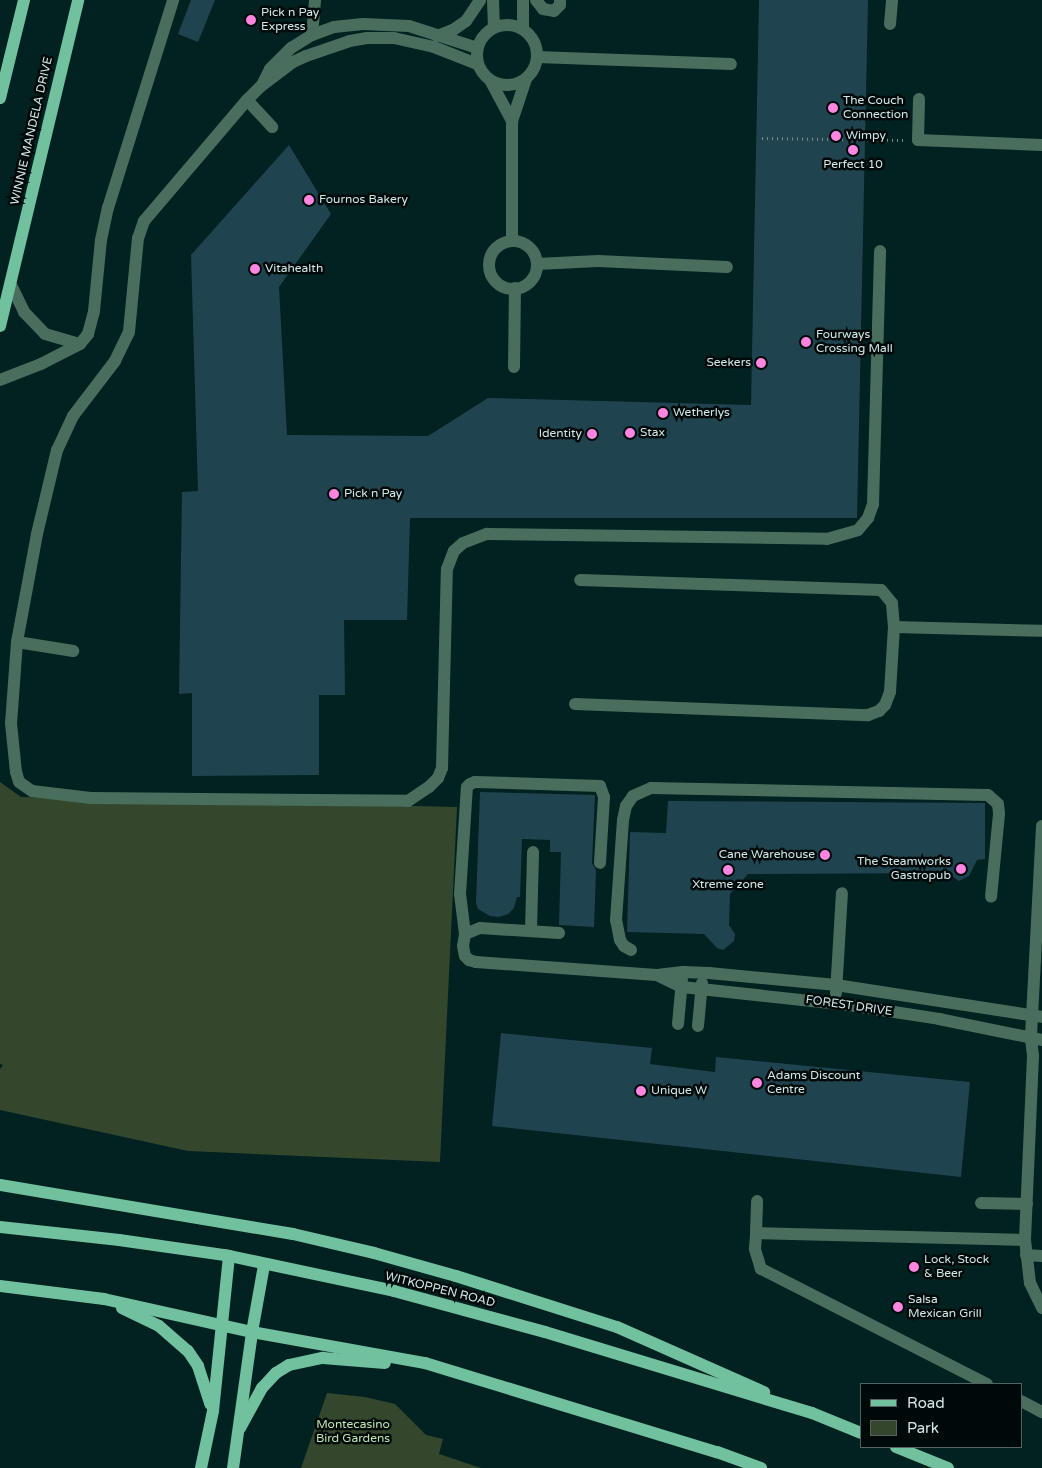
<!DOCTYPE html>
<html>
<head>
<meta charset="utf-8">
<style>
	body { margin:0 }
	#map { position:relative; width:1042px; height:1468px; overflow:hidden; background:#012221; font-family:"Varela Round",sans-serif }
	div>[style] { position:absolute }
	.green>* { inset:0; background:#34462c }
	.building>* { inset:0; background:#1f4450 }
	.path>* { height:3px; margin-top:-1.5px; transform-origin:0; background:repeating-linear-gradient(90deg,#738e8d 0 1px,transparent 0 5px) }
	.minor>* { height:12px; margin:-6px; padding:0 6px; transform-origin:6px; border-radius:6px; background:#496e5d }
	.minor>.ring { margin:-6px; padding:0; box-sizing:content-box; background:none; border:12px solid #496e5d; border-radius:50% }
	.major>* { height:12px; margin:-6px; padding:0 6px; transform-origin:6px; border-radius:6px; background:#71c19f }
	.dots>* { width:14px; height:14px; translate:-50% -50%; box-sizing:border-box; border:2px solid #000909; border-radius:50% }
	span { translate:-50% -50%; white-space:nowrap; text-align:center; line-height:1.15; -webkit-text-stroke:5px #000909; paint-order:stroke }
	.poi-label { font-size:12px; color:#d2e8e7 }
	.left { translate:0 -50%; text-align:left }
	.right { translate:-100% -50%; text-align:right }
	.street-label { font-size:12px; color:#d2e8e7 }
	.park-label { font-size:12px; color:#c0e5b0 }
	.legend { position:absolute; left:860px; top:1383px; width:162px; height:65px; box-sizing:border-box; background:#000909; border:1px solid #546262; margin:0; padding:6px 9px; list-style:none; font-size:15px; color:#d2e8e7 }
	.legend li { display:flex; align-items:center; gap:10px; height:25px }
	.legend b { width:25px; border:1px solid #546262 }
</style>
</head>
<body>
<div id="map">
	<div class="green">
		<i style="clip-path:polygon(0 782px,21px 797px,457px 807px,440px 1162px,188px 1151px,0 1110px,0 1069px,3px 1065px,0 1064px)"></i>
		<i style="clip-path:polygon(327px 1393px,365px 1397px,395px 1404px,426px 1435px,443px 1439px,439px 1454px,481px 1468px,301px 1468px)"></i>
	</div>
	<div class="building">
		<i style="clip-path:polygon(191px 0,215px 0,198px 42px,178px 34px)"></i>
		<i style="clip-path:polygon(759px 0,868px 0,857px 518px,410px 518px,407px 620px,344px 620px,345px 695px,319px 695px,319px 775px,192px 776px,192px 693px,179px 694px,182px 492px,198px 491px,191px 255px,289px 145px,331px 214px,279px 287px,287px 435px,428px 436px,488px 398px,751px 405px)"></i>
		<i style="clip-path:polygon(480px 792px,595px 795px,592px 863px,596px 870px,594px 927px,559px 925px,561px 852px,550px 852px,550px 840px,522px 839px,520px 897px,517px 897px,514px 908px,508px 914px,499px 917px,490px 916px,478px 909px,476px 903px)"></i>
		<i style="clip-path:polygon(668px 801px,985px 803px,985px 859px,977px 860px,969px 876px,959px 881px,948px 873px,748px 874px,730px 894px,729px 925px,735px 934px,734px 941px,723px 950px,717px 948px,704px 934px,627px 932px,630px 832px,666px 833px)"></i>
		<i style="clip-path:polygon(501px 1033px,652px 1048px,650px 1064px,715px 1072px,716px 1057px,970px 1082px,961px 1177px,492px 1126px)"></i>
	</div>
	<div class="path">
		<i style="left:762px;top:138px;width:143px;rotate:0.8deg"></i>
	</div>
	<div class="minor">
		<i style="left:493px;top:0;width:27px;rotate:88deg"></i>
		<i style="left:523px;top:0;width:29px;rotate:90deg"></i>
		<i style="left:536px;top:0;width:11px;rotate:52deg"></i>
		<i style="left:543px;top:9px;width:11px;rotate:10deg"></i>
		<i style="left:554px;top:11px;width:8px;rotate:-45deg"></i>
		<i style="left:560px;top:5px;width:5px;rotate:-90deg"></i>
		<i style="left:890px;top:24px;width:24px;rotate:-85deg"></i>
		<i class="ring" style="left:477px;top:25px;width:48px;height:48px"></i>
		<i style="left:312px;top:35px;width:35px;rotate:-85deg"></i>
		<i style="left:437px;top:36px;width:17px;rotate:-21deg"></i>
		<i style="left:453px;top:30px;width:16px;rotate:-35deg"></i>
		<i style="left:466px;top:21px;width:25px;rotate:-56deg"></i>
		<i style="left:537px;top:57px;width:194px;rotate:2.1deg"></i>
		<i style="left:477px;top:64px;width:46px;rotate:-158.4deg"></i>
		<i style="left:434px;top:47px;width:41px;rotate:-167.3deg"></i>
		<i style="left:394px;top:38px;width:27px;rotate:180deg"></i>
		<i style="left:367px;top:38px;width:17px;rotate:170deg"></i>
		<i style="left:350px;top:41px;width:46px;rotate:161.2deg"></i>
		<i style="left:306px;top:56px;width:14px;rotate:155deg"></i>
		<i style="left:293px;top:62px;width:41px;rotate:142.9deg"></i>
		<i style="left:260px;top:87px;width:18px;rotate:135deg"></i>
		<i style="left:247px;top:100px;width:159px;rotate:130.4deg"></i>
		<i style="left:144px;top:221px;width:18px;rotate:109deg"></i>
		<i style="left:138px;top:238px;width:94px;rotate:95.5deg"></i>
		<i style="left:129px;top:332px;width:32px;rotate:116deg"></i>
		<i style="left:115px;top:361px;width:69px;rotate:127.4deg"></i>
		<i style="left:73px;top:416px;width:38px;rotate:115deg"></i>
		<i style="left:57px;top:450px;width:86px;rotate:103.4deg"></i>
		<i style="left:37px;top:534px;width:110px;rotate:100.5deg"></i>
		<i style="left:17px;top:642px;width:81px;rotate:94.2deg"></i>
		<i style="left:11px;top:723px;width:49px;rotate:84.2deg"></i>
		<i style="left:16px;top:772px;width:10px;rotate:73deg"></i>
		<i style="left:19px;top:782px;width:16px;rotate:35deg"></i>
		<i style="left:32px;top:791px;width:59px;rotate:6.8deg"></i>
		<i style="left:91px;top:798px;width:317px;rotate:0.5deg"></i>
		<i style="left:408px;top:801px;width:25px;rotate:-34deg"></i>
		<i style="left:429px;top:787px;width:13px;rotate:-45deg"></i>
		<i style="left:438px;top:778px;width:11px;rotate:-68deg"></i>
		<i style="left:442px;top:768px;width:199px;rotate:-88.6deg"></i>
		<i style="left:447px;top:569px;width:19px;rotate:-69deg"></i>
		<i style="left:454px;top:551px;width:12px;rotate:-42deg"></i>
		<i style="left:463px;top:543px;width:26px;rotate:-21deg"></i>
		<i style="left:487px;top:534px;width:340px;rotate:0.8deg"></i>
		<i style="left:827px;top:539px;width:32px;rotate:-16deg"></i>
		<i style="left:858px;top:530px;width:16px;rotate:-50deg"></i>
		<i style="left:868px;top:518px;width:15px;rotate:-70deg"></i>
		<i style="left:873px;top:504px;width:253px;rotate:-88.4deg"></i>
		<i style="left:490px;top:80px;width:47px;rotate:61.8deg"></i>
		<i style="left:263px;top:83px;width:16px;rotate:-63deg"></i>
		<i style="left:270px;top:69px;width:30px;rotate:-45deg"></i>
		<i style="left:291px;top:48px;width:25px;rotate:-32deg"></i>
		<i style="left:312px;top:35px;width:23px;rotate:-20deg"></i>
		<i style="left:334px;top:27px;width:29px;rotate:-6deg"></i>
		<i style="left:363px;top:24px;width:46px;rotate:2.5deg"></i>
		<i style="left:409px;top:26px;width:71px;rotate:17.9deg"></i>
		<i style="left:919px;top:99px;width:41px;rotate:91.4deg"></i>
		<i style="left:918px;top:140px;width:124px;rotate:2.3deg"></i>
		<i style="left:247px;top:100px;width:37px;rotate:47deg"></i>
		<i style="left:512px;top:241px;width:120px;rotate:-90deg"></i>
		<i style="left:512px;top:121px;width:44px;rotate:-71.6deg"></i>
		<i class="ring" style="left:489px;top:241px;width:36px;height:36px"></i>
		<i style="left:537px;top:264px;width:61px;rotate:-2.8deg"></i>
		<i style="left:598px;top:261px;width:129px;rotate:2.7deg"></i>
		<i style="left:11px;top:285px;width:30px;rotate:64deg"></i>
		<i style="left:24px;top:312px;width:30px;rotate:46deg"></i>
		<i style="left:45px;top:334px;width:36px;rotate:16deg"></i>
		<i style="left:514px;top:367px;width:79px;rotate:-89.3deg"></i>
		<i style="left:0;top:380px;width:44px;rotate:-21.3deg"></i>
		<i style="left:41px;top:364px;width:44px;rotate:-27.1deg"></i>
		<i style="left:80px;top:344px;width:13px;rotate:-51deg"></i>
		<i style="left:88px;top:334px;width:24px;rotate:-75deg"></i>
		<i style="left:94px;top:311px;width:71px;rotate:-84.4deg"></i>
		<i style="left:101px;top:240px;width:33px;rotate:-78deg"></i>
		<i style="left:108px;top:208px;width:218px;rotate:-72.6deg"></i>
		<i style="left:894px;top:627px;width:148px;rotate:1.5deg"></i>
		<i style="left:17px;top:642px;width:57px;rotate:9.1deg"></i>
		<i style="left:575px;top:704px;width:293px;rotate:2.2deg"></i>
		<i style="left:868px;top:715px;width:12px;rotate:-20deg"></i>
		<i style="left:879px;top:711px;width:8px;rotate:-45deg"></i>
		<i style="left:885px;top:705px;width:14px;rotate:-69deg"></i>
		<i style="left:890px;top:692px;width:65px;rotate:-86.5deg"></i>
		<i style="left:894px;top:627px;width:24px;rotate:-95deg"></i>
		<i style="left:892px;top:603px;width:17px;rotate:-130deg"></i>
		<i style="left:881px;top:590px;width:301px;rotate:-178.1deg"></i>
		<i style="left:1042px;top:826px;width:213px;rotate:93deg"></i>
		<i style="left:1031px;top:1039px;width:17px;rotate:83deg"></i>
		<i style="left:1033px;top:1056px;width:184px;rotate:92.5deg"></i>
		<i style="left:1025px;top:1240px;width:43px;rotate:83.4deg"></i>
		<i style="left:1030px;top:1283px;width:28px;rotate:64deg"></i>
		<i style="left:531px;top:931px;width:79px;rotate:-88.5deg"></i>
		<i style="left:559px;top:933px;width:79px;rotate:-176.4deg"></i>
		<i style="left:480px;top:928px;width:16px;rotate:158deg"></i>
		<i style="left:465px;top:934px;width:12px;rotate:99deg"></i>
		<i style="left:463px;top:946px;width:10px;rotate:79deg"></i>
		<i style="left:465px;top:956px;width:6px;rotate:45deg"></i>
		<i style="left:469px;top:960px;width:7px;rotate:16deg"></i>
		<i style="left:476px;top:962px;width:181px;rotate:4.1deg"></i>
		<i style="left:657px;top:975px;width:26px;rotate:-7deg"></i>
		<i style="left:683px;top:972px;width:26px;rotate:2deg"></i>
		<i style="left:709px;top:973px;width:128px;rotate:5.4deg"></i>
		<i style="left:836px;top:985px;width:208px;rotate:8.8deg"></i>
		<i style="left:465px;top:934px;width:40px;rotate:-97.1deg"></i>
		<i style="left:460px;top:894px;width:107px;rotate:-86.3deg"></i>
		<i style="left:467px;top:787px;width:4px;rotate:-45deg"></i>
		<i style="left:470px;top:784px;width:5px;rotate:-22deg"></i>
		<i style="left:475px;top:782px;width:125px;rotate:1.8deg"></i>
		<i style="left:600px;top:786px;width:12px;rotate:70deg"></i>
		<i style="left:604px;top:797px;width:66px;rotate:93.5deg"></i>
		<i style="left:631px;top:950px;width:8px;rotate:-150deg"></i>
		<i style="left:624px;top:946px;width:7px;rotate:-124deg"></i>
		<i style="left:620px;top:940px;width:20px;rotate:-101deg"></i>
		<i style="left:616px;top:920px;width:100px;rotate:-86deg"></i>
		<i style="left:623px;top:820px;width:14px;rotate:-78deg"></i>
		<i style="left:626px;top:806px;width:12px;rotate:-55deg"></i>
		<i style="left:633px;top:796px;width:20px;rotate:-24deg"></i>
		<i style="left:651px;top:788px;width:337px;rotate:1.2deg"></i>
		<i style="left:988px;top:795px;width:13px;rotate:42deg"></i>
		<i style="left:998px;top:804px;width:10px;rotate:84deg"></i>
		<i style="left:999px;top:814px;width:83px;rotate:95.5deg"></i>
		<i style="left:657px;top:975px;width:28px;rotate:26deg"></i>
		<i style="left:682px;top:987px;width:168px;rotate:6.2deg"></i>
		<i style="left:849px;top:1005px;width:91px;rotate:8.8deg"></i>
		<i style="left:939px;top:1019px;width:105px;rotate:11.5deg"></i>
		<i style="left:836px;top:993px;width:100px;rotate:-86.6deg"></i>
		<i style="left:678px;top:1024px;width:44px;rotate:-84.8deg"></i>
		<i style="left:698px;top:1026px;width:43px;rotate:-84.7deg"></i>
		<i style="left:981px;top:1203px;width:46px;rotate:1.2deg"></i>
		<i style="left:756px;top:1233px;width:32px;rotate:-88deg"></i>
		<i style="left:1026px;top:1255px;width:16px;rotate:4deg"></i>
		<i style="left:987px;top:1384px;width:254px;rotate:-153deg"></i>
		<i style="left:761px;top:1269px;width:21px;rotate:-107deg"></i>
		<i style="left:755px;top:1249px;width:16px;rotate:-86deg"></i>
		<i style="left:756px;top:1233px;width:269px;rotate:1.5deg"></i>
		<i style="left:1021px;top:1401px;width:24px;rotate:28deg"></i>
	</div>
	<div class="major">
		<i style="left:0;top:98px;width:101px;rotate:-76.2deg"></i>
		<i style="left:0;top:326px;width:335px;rotate:-76.5deg"></i>
		<i style="left:0;top:1185px;width:297px;rotate:9.5deg"></i>
		<i style="left:293px;top:1234px;width:83px;rotate:13.2deg"></i>
		<i style="left:374px;top:1253px;width:85px;rotate:15.7deg"></i>
		<i style="left:456px;top:1276px;width:169px;rotate:17.6deg"></i>
		<i style="left:617px;top:1327px;width:161px;rotate:23.9deg"></i>
		<i style="left:0;top:1227px;width:120px;rotate:6.2deg"></i>
		<i style="left:119px;top:1240px;width:107px;rotate:8.1deg"></i>
		<i style="left:225px;top:1255px;width:173px;rotate:12deg"></i>
		<i style="left:394px;top:1291px;width:156px;rotate:15.2deg"></i>
		<i style="left:545px;top:1332px;width:279px;rotate:16.9deg"></i>
		<i style="left:812px;top:1413px;width:53px;rotate:22.2deg"></i>
		<i style="left:0;top:1286px;width:105px;rotate:7.1deg"></i>
		<i style="left:104px;top:1299px;width:152px;rotate:12.6deg"></i>
		<i style="left:252px;top:1332px;width:176px;rotate:10.2deg"></i>
		<i style="left:425px;top:1363px;width:305px;rotate:17deg"></i>
		<i style="left:717px;top:1452px;width:47px;rotate:20deg"></i>
		<i style="left:122px;top:1308px;width:41px;rotate:25.9deg"></i>
		<i style="left:159px;top:1326px;width:38px;rotate:41deg"></i>
		<i style="left:188px;top:1351px;width:18px;rotate:56deg"></i>
		<i style="left:198px;top:1366px;width:40px;rotate:72deg"></i>
		<i style="left:240px;top:1428px;width:46px;rotate:-61.2deg"></i>
		<i style="left:262px;top:1388px;width:21px;rotate:-47deg"></i>
		<i style="left:276px;top:1373px;width:15px;rotate:-32deg"></i>
		<i style="left:289px;top:1365px;width:35px;rotate:-12deg"></i>
		<i style="left:323px;top:1358px;width:62px;rotate:4.6deg"></i>
		<i style="left:896px;top:1447px;width:56px;rotate:22deg"></i>
		<i style="left:201px;top:1468px;width:58px;rotate:-78.1deg"></i>
		<i style="left:213px;top:1411px;width:156px;rotate:-84.1deg"></i>
		<i style="left:233px;top:1468px;width:137px;rotate:-82deg"></i>
		<i style="left:252px;top:1332px;width:68px;rotate:-79.8deg"></i>
	</div>
	<div class="dots">
		<i style="left:251px;top:20px;background:#fe86e0"></i>
		<i style="left:833px;top:108px;background:#fe86e0"></i>
		<i style="left:836px;top:136px;background:#fe86e0"></i>
		<i style="left:853px;top:150px;background:#fe86e0"></i>
		<i style="left:309px;top:200px;background:#fe86e0"></i>
		<i style="left:255px;top:269px;background:#fe86e0"></i>
		<i style="left:806px;top:342px;background:#fe86e0"></i>
		<i style="left:761px;top:363px;background:#fe86e0"></i>
		<i style="left:663px;top:413px;background:#fe86e0"></i>
		<i style="left:630px;top:433px;background:#fe86e0"></i>
		<i style="left:592px;top:434px;background:#fe86e0"></i>
		<i style="left:334px;top:494px;background:#fe86e0"></i>
		<i style="left:825px;top:855px;background:#fe86e0"></i>
		<i style="left:961px;top:869px;background:#fe86e0"></i>
		<i style="left:728px;top:870px;background:#fe86e0"></i>
		<i style="left:757px;top:1083px;background:#fe86e0"></i>
		<i style="left:641px;top:1091px;background:#fe86e0"></i>
		<i style="left:914px;top:1267px;background:#fe86e0"></i>
		<i style="left:898px;top:1307px;background:#fe86e0"></i>
	</div>
	<div class="poi-label">
		<span class="left" style="left:261px;top:20px">Pick n Pay<br>Express</span>
		<span class="left" style="left:843px;top:108px">The Couch<br>Connection</span>
		<span class="left" style="left:846px;top:136px">Wimpy</span>
		<span style="left:853px;top:165px">Perfect 10</span>
		<span class="left" style="left:319px;top:200px">Fournos Bakery</span>
		<span class="left" style="left:265px;top:269px">Vitahealth</span>
		<span class="left" style="left:816px;top:342px">Fourways<br>Crossing Mall</span>
		<span class="right" style="left:751px;top:363px">Seekers</span>
		<span class="left" style="left:673px;top:413px">Wetherlys</span>
		<span class="left" style="left:640px;top:433px">Stax</span>
		<span class="right" style="left:582px;top:434px">Identity</span>
		<span class="left" style="left:344px;top:494px">Pick n Pay</span>
		<span class="right" style="left:815px;top:855px">Cane Warehouse</span>
		<span class="right" style="left:951px;top:869px">The Steamworks<br>Gastropub</span>
		<span style="left:728px;top:885px">Xtreme zone</span>
		<span class="left" style="left:767px;top:1083px">Adams Discount<br>Centre</span>
		<span class="left" style="left:651px;top:1091px">Unique W</span>
		<span class="left" style="left:924px;top:1267px">Lock, Stock<br>&amp; Beer</span>
		<span class="left" style="left:908px;top:1307px">Salsa<br>Mexican Grill</span>
	</div>
	<div class="street-label">
		<span style="left:32px;top:131px;rotate:-77deg">WINNIE MANDELA DRIVE</span>
		<span style="left:849px;top:1006px;rotate:8deg">FOREST DRIVE</span>
		<span style="left:440px;top:1290px;rotate:14deg">WITKOPPEN ROAD</span>
	</div>
	<div class="park-label">
		<span style="left:353px;top:1432px">Montecasino<br>Bird Gardens</span>
	</div>
	<ul class="legend">
	<li><b style="height:6px;background:#71c19f"></b>Road</li>
	<li><b style="height:14px;background:#34462c"></b>Park</li>
	</ul>
</div>
</body>
</html>
